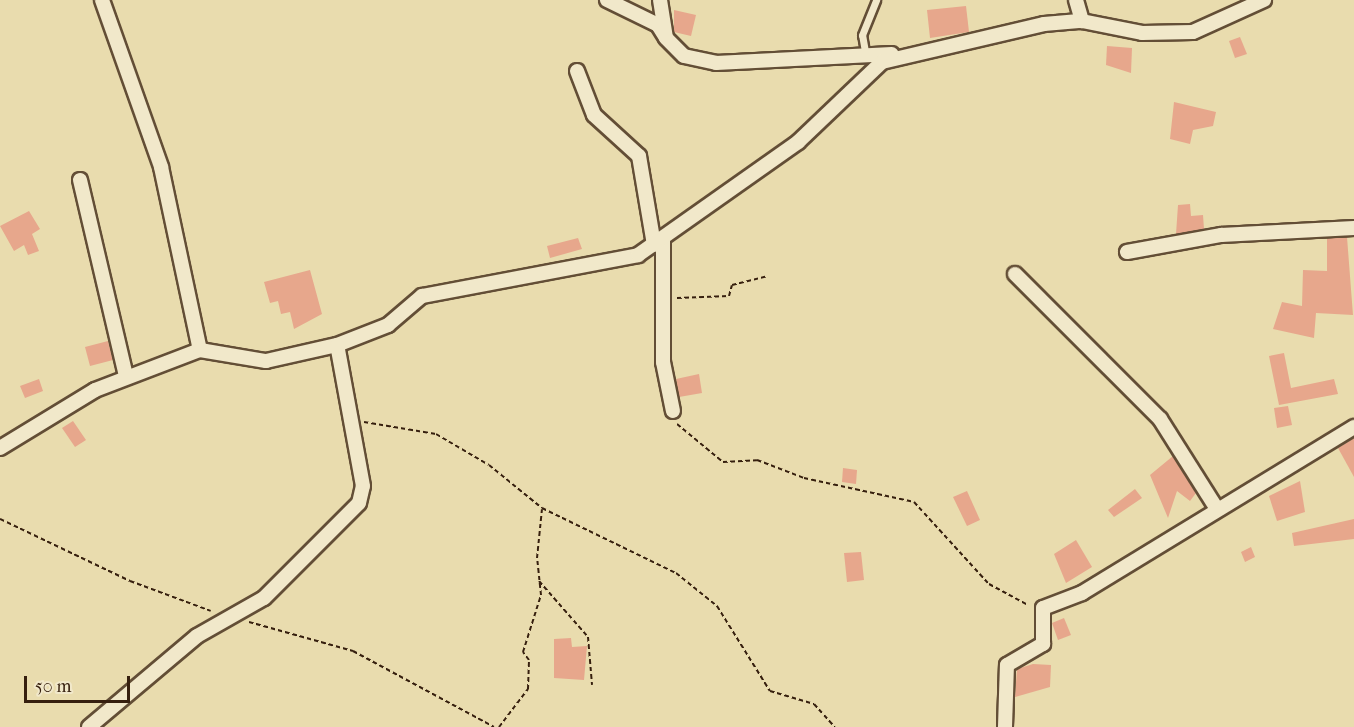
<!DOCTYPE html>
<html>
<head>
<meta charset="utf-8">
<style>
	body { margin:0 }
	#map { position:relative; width:1354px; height:727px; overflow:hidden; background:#e9dcae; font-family:"IM FELL French Canon",serif }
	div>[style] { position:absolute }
	.building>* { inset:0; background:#e7a78c }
	.path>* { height:2px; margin-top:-1px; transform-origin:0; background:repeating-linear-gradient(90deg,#361f0e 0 4.5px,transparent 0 7.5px) }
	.roads { filter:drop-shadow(2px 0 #634e36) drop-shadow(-2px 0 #634e36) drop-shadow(0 2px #634e36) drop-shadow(0 -2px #634e36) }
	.service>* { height:7px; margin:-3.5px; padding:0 3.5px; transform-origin:3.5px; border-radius:3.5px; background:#f1e8ca }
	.minor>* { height:14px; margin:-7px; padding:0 7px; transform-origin:7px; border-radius:7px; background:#f1e8ca }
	span { translate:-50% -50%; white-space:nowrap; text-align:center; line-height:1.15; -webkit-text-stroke:6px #f1e8ca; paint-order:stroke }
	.scale { position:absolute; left:24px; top:676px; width:106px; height:27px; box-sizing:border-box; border:3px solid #361f0e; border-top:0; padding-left:8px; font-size:18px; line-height:21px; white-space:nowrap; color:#361f0e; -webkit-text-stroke:4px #f1e8ca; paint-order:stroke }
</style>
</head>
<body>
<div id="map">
	<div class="building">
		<i style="clip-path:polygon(966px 6px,969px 32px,930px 38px,927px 10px)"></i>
		<i style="clip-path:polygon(674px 10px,696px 15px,691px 36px,674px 32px)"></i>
		<i style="clip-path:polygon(1240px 37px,1247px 54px,1235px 58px,1229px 41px)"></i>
		<i style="clip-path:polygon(1107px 46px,1132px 48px,1131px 73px,1106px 65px)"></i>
		<i style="clip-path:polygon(1174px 102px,1216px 112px,1213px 126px,1193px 130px,1190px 144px,1170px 139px)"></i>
		<i style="clip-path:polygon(1190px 204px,1191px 216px,1203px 215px,1204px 229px,1176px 234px,1178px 205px)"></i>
		<i style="clip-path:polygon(29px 211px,40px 229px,32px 234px,39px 251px,28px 255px,24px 245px,14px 251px,0 226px)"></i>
		<i style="clip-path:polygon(1347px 237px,1353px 315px,1316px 313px,1314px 338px,1273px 329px,1282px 302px,1302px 306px,1303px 270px,1327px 271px,1327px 238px)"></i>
		<i style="clip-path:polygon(578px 238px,582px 249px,550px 258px,547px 246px)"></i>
		<i style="clip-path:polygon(310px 270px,322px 314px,294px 329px,290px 312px,281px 314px,278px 301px,270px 303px,264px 282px)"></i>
		<i style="clip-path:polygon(108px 341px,113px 360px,90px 366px,85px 347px)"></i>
		<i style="clip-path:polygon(1284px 353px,1291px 388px,1334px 379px,1338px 394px,1279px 405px,1269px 356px)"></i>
		<i style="clip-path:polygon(699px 374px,702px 393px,679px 397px,676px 379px)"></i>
		<i style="clip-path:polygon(39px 379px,43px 391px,25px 398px,20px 386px)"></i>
		<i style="clip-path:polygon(1288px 406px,1292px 425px,1277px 428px,1274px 408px)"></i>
		<i style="clip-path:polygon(73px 421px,86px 440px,75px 447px,62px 428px)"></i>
		<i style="clip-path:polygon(1354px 438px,1354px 477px,1338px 448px)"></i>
		<i style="clip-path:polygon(1173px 456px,1196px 493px,1190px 501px,1177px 491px,1168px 518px,1150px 475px)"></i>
		<i style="clip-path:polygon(843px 468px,857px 470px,856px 484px,842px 482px)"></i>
		<i style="clip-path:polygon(1300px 481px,1305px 512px,1277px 521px,1269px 496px)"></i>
		<i style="clip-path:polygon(1135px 489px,1142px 498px,1114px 517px,1108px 510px)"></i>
		<i style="clip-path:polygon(967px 491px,980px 520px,967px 526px,953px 497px)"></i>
		<i style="clip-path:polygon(1354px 519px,1354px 539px,1294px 546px,1292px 533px)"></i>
		<i style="clip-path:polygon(1076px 540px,1092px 567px,1066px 583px,1054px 554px)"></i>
		<i style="clip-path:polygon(1251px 547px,1255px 557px,1245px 562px,1241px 552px)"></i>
		<i style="clip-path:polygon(861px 552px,864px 580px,847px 582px,844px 553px)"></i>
		<i style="clip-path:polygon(1064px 618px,1071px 635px,1058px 640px,1052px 623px)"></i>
		<i style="clip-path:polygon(571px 638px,572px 647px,587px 646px,584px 680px,554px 678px,554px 639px)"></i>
		<i style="clip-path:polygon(1033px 664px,1051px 665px,1050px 687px,1015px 697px,1017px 669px)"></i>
	</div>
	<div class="path">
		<i style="left:677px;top:298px;width:52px;rotate:-2.2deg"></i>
		<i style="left:729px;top:296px;width:11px;rotate:-75deg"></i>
		<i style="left:732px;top:285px;width:36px;rotate:-14deg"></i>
		<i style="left:364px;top:422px;width:73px;rotate:9.5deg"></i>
		<i style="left:436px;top:434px;width:61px;rotate:30.3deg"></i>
		<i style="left:489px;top:465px;width:68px;rotate:39.1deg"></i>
		<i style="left:542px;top:508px;width:149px;rotate:25.9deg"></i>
		<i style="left:676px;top:573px;width:53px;rotate:38.8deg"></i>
		<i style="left:717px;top:606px;width:100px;rotate:58.1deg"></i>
		<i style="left:770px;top:691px;width:46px;rotate:16.5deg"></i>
		<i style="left:814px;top:704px;width:31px;rotate:48deg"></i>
		<i style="left:677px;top:424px;width:60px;rotate:39.6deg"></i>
		<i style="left:723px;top:462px;width:34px;rotate:-3deg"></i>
		<i style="left:757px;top:460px;width:50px;rotate:21deg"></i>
		<i style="left:804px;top:478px;width:113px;rotate:12.3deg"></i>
		<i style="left:914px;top:502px;width:111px;rotate:47.6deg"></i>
		<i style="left:989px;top:584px;width:44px;rotate:28.3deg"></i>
		<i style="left:0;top:519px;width:144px;rotate:25.5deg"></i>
		<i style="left:130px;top:581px;width:86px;rotate:20.3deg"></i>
		<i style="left:539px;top:581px;width:74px;rotate:48.8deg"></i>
		<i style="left:588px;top:637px;width:48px;rotate:85.2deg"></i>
		<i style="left:249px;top:622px;width:108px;rotate:15.6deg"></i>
		<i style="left:353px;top:651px;width:160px;rotate:28.3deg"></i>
		<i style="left:499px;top:727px;width:48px;rotate:-52.7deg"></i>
		<i style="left:528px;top:689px;width:29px;rotate:-88deg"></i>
		<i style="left:529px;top:660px;width:10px;rotate:-127deg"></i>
		<i style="left:523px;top:652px;width:60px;rotate:-72.5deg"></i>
		<i style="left:541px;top:595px;width:37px;rotate:-96deg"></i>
		<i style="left:537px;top:558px;width:49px;rotate:-84.2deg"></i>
	</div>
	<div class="roads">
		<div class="service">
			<i style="left:866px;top:57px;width:22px;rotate:-100deg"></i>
			<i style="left:862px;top:35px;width:38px;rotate:-68deg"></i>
		</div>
		<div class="minor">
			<i style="left:102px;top:0;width:177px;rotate:70.5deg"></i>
			<i style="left:161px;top:167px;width:187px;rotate:78deg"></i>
			<i style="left:607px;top:0;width:57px;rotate:26.1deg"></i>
			<i style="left:658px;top:25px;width:13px;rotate:58deg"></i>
			<i style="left:660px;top:0;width:38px;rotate:81deg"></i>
			<i style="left:666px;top:38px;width:25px;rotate:45deg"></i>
			<i style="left:684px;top:56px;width:33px;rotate:12deg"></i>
			<i style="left:716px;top:63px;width:176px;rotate:-2.9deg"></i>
			<i style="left:1076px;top:0;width:22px;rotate:74deg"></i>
			<i style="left:577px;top:71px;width:47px;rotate:68.9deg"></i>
			<i style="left:594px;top:115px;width:61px;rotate:42.3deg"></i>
			<i style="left:639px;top:156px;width:90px;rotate:80.4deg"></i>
			<i style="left:80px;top:180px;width:201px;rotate:76.8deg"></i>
			<i style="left:663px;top:239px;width:123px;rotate:90deg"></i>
			<i style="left:663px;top:362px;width:50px;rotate:78.5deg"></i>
			<i style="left:1127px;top:252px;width:96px;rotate:-10.3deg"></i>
			<i style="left:1221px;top:235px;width:133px;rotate:-3deg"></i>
			<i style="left:1015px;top:274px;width:205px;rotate:45deg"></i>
			<i style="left:1160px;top:419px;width:107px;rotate:57.7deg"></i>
			<i style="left:0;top:448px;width:111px;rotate:-31.4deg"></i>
			<i style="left:95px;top:390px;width:112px;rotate:-20.9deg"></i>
			<i style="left:200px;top:350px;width:67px;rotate:9.5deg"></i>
			<i style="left:266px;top:361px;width:73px;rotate:-12.7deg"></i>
			<i style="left:337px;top:345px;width:55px;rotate:-21.4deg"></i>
			<i style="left:388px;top:325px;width:45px;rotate:-40.5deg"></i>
			<i style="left:422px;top:296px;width:220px;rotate:-10.7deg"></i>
			<i style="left:638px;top:255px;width:196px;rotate:-35.2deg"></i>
			<i style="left:798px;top:142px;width:116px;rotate:-43.6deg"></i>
			<i style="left:882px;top:62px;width:166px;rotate:-13.2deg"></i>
			<i style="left:1044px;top:24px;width:38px;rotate:-5deg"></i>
			<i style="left:1082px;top:21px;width:61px;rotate:11.3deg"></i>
			<i style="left:1142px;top:33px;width:51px;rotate:-1.1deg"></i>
			<i style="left:1193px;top:32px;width:78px;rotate:-24.3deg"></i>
			<i style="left:89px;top:727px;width:141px;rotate:-40.1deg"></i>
			<i style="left:197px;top:636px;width:77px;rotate:-29.6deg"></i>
			<i style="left:264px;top:598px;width:134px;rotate:-45deg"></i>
			<i style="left:359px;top:503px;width:17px;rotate:-77deg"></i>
			<i style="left:363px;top:486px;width:143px;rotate:-100.4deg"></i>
			<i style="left:1005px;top:727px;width:62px;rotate:-88.2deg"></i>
			<i style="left:1007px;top:665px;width:42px;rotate:-30.3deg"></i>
			<i style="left:1043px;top:644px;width:36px;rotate:-90deg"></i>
			<i style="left:1043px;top:608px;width:42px;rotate:-21deg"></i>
			<i style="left:1082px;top:593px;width:319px;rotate:-31.4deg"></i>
		</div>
	</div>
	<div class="scale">50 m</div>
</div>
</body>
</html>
